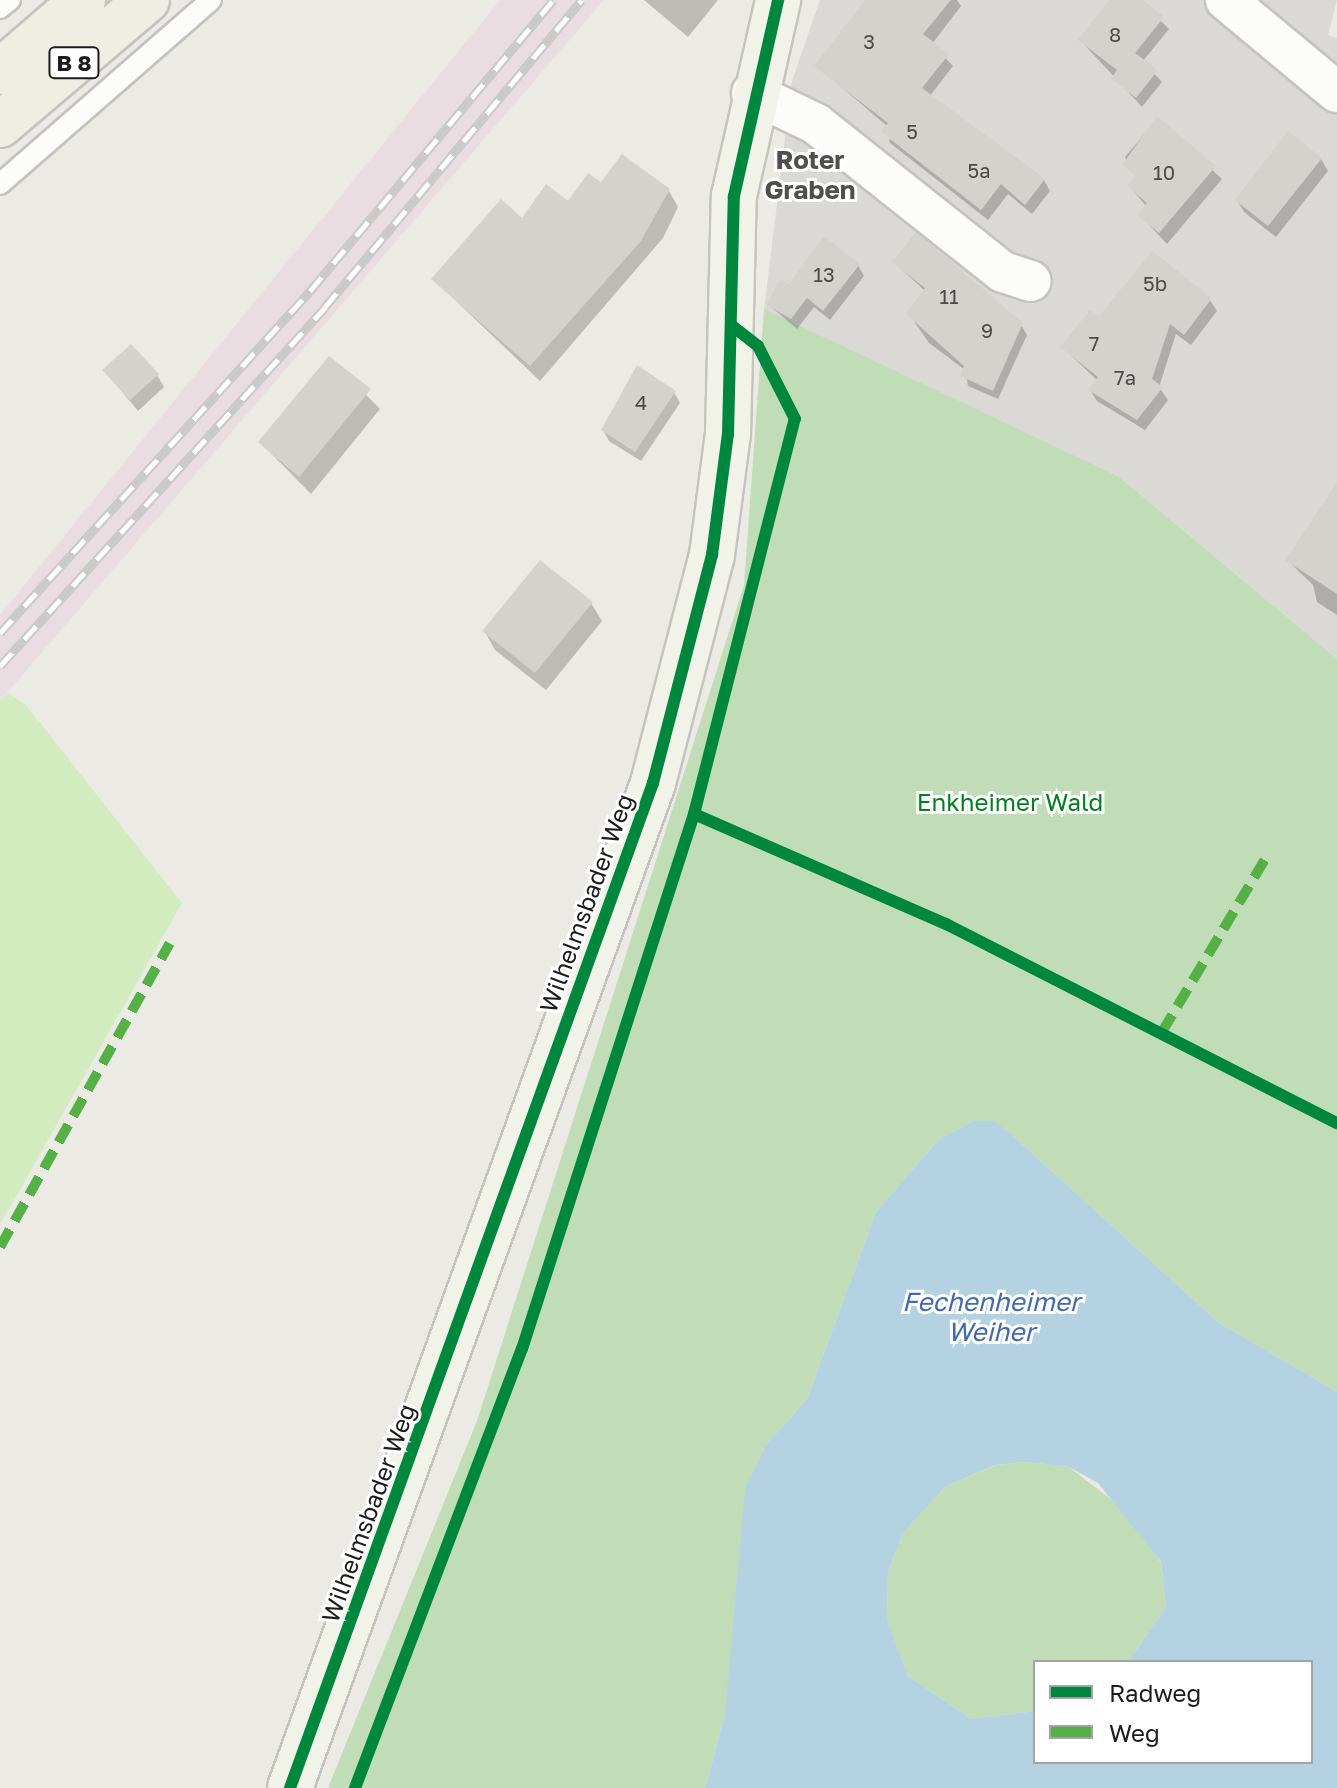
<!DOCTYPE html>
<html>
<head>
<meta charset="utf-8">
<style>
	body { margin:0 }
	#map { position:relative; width:1337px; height:1788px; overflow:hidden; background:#eceae4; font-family:"Golos Text",sans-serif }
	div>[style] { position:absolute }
	.residential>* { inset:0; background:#dad9d6 }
	.industrial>* { inset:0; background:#eadde2 }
	.grass>* { inset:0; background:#d2ecbf }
	.forest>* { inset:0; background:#c0ddb7 }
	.water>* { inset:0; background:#b5d2e2 }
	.shadow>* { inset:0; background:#0003 }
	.building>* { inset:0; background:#d4d2cd }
	.roads { filter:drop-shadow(2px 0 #c4c3c0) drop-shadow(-2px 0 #c4c3c0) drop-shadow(0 2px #c4c3c0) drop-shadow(0 -2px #c4c3c0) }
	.lane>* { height:20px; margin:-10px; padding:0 10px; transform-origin:10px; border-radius:10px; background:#fcfcfb }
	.street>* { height:40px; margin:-20px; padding:0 20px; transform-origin:20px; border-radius:20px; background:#fcfcfb }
	.secondary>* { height:44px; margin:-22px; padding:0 22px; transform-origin:22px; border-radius:22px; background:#f1f3e8 }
	.primary>* { height:44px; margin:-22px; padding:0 22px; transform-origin:22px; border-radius:22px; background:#f0ede3 }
	.rail>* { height:9px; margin-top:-4.5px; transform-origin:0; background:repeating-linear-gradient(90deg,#fff 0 18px,#c9c9c8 0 36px); box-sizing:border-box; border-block:2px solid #c9c9c8 }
	.quiet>* { height:10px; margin-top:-5px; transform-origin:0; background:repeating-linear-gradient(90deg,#55b145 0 20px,transparent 0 30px) }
	.cycleway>* { height:12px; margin:-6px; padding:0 6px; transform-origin:6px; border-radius:6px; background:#00873e }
	span { translate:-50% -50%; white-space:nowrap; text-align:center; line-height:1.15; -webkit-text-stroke:6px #fff; paint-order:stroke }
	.number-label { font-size:20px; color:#4b4a49 }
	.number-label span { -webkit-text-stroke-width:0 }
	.shield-label span { padding:2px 6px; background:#fff; border:2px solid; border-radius:6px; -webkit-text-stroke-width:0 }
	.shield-label { font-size:22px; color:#1c1c1c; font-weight:700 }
	.park-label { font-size:24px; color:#02821f }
	.street-label { font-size:24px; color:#1c1c1c }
	.neighbourhood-label { font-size:26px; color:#4f4f4f; font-weight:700 }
	.water-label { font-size:26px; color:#416ab3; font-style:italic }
	.legend { position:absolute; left:1033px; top:1660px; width:280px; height:104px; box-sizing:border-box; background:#fff; border:2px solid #a4a4a4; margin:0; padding:10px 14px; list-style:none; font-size:24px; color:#1c1c1c }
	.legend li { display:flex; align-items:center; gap:16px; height:40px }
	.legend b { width:40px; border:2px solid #a4a4a4 }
</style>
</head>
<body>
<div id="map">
	<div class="residential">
		<i style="clip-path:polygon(820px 0,1337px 0,1328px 35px,1337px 38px,1337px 659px,1118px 476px,764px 310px,792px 81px)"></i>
	</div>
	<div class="industrial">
		<i style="clip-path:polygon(500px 0,604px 0,0 701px,0 615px)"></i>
	</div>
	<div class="grass">
		<i style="clip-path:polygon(8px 693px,26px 705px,182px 903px,0 1225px,0 701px)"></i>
	</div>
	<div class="forest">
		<i style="clip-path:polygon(764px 309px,1118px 476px,1337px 659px,1337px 1392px,1218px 1322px,1013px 1136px,973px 1121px,938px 1140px,876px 1212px,807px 1399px,766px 1445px,725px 1714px,705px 1788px,328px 1788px,477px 1421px,744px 585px)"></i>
		<i style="clip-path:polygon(1027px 1462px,1069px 1467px,1126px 1511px,1161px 1563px,1166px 1607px,1128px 1662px,1035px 1662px,1035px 1711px,971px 1719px,908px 1676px,887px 1621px,888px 1572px,903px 1533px,945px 1487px,996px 1465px)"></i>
	</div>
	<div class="water">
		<i style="clip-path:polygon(evenodd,973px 1121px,994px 1121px,1013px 1136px,1218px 1322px,1337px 1392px,1337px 1788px,705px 1788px,725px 1714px,745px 1489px,766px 1445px,807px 1399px,876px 1212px,938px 1140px,973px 1121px,1027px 1462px,1069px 1467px,1098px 1483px,1161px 1562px,1166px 1607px,1128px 1662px,1311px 1662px,1311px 1762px,1035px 1762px,1035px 1711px,971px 1719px,908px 1676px,887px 1620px,888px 1572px,903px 1533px,945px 1487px,995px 1465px,1027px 1462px)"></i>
	</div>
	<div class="shadow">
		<i style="clip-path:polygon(644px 0,718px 0,688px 37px)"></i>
		<i style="clip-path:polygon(909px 0,957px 0,961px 6px,932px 44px,953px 66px,930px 96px,1044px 180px,1050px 191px,1032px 214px,1008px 194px,988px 220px,890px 143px,888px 127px,817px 66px)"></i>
		<i style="clip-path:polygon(1112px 0,1139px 0,1169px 29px,1143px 61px,1162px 82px,1142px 107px,1080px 40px)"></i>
		<i style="clip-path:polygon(1157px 119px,1222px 179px,1167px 244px,1140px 215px,1147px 207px,1129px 186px,1137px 177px,1125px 157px)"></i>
		<i style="clip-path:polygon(1321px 159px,1328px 171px,1276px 237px,1244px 212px,1237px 200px)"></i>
		<i style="clip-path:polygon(602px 185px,669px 191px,678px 207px,663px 238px,540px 381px,433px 279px,522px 221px)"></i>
		<i style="clip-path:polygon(895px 263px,1021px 325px,1027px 335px,998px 399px,968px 386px,965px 370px,929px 343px,909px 314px,925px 291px)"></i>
		<i style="clip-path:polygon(858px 265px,864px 276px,830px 320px,814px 307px,797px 329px,769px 305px,790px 287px)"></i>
		<i style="clip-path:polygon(1210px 300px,1217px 311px,1191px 345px,1176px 334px,1159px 387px,1168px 400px,1145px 430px,1097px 401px,1090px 390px,1098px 381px,1062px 347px,1099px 319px)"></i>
		<i style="clip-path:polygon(330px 358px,380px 409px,311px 494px,260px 442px)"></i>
		<i style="clip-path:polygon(105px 371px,157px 375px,164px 387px,138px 411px)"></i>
		<i style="clip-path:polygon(674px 392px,680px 403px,641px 461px,609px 441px,603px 430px)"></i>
		<i style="clip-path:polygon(1337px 485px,1337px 615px,1317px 602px,1313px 585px,1288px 561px)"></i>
		<i style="clip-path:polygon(591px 603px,602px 621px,546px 690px,495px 650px,485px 632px)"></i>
	</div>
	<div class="building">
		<i style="clip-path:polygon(865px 0,951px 0,923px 34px,949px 54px,922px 88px,1045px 179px,1025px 205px,1001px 184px,981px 210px,881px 132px,888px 123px,814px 66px)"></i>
		<i style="clip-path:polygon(1109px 0,1143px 0,1164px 17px,1135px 53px,1158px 70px,1136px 98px,1111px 79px,1117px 70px,1078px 40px)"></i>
		<i style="clip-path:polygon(1157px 116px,1216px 166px,1159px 233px,1137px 215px,1147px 203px,1127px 186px,1136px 176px,1122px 165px)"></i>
		<i style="clip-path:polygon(1288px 131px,1322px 158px,1268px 226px,1235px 200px)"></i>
		<i style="clip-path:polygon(622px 154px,670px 189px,641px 241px,530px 366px,431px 279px,501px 199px,522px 218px,546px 184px,568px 201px,588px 173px,601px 182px)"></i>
		<i style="clip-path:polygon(916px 232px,1023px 323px,993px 391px,960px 376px,964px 366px,906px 314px,925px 288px,892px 262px)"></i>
		<i style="clip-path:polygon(824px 236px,860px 264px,823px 311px,807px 298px,791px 319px,767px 305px,779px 279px,789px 284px)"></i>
		<i style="clip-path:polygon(1152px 251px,1212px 298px,1184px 335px,1170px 324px,1152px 379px,1163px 387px,1137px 420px,1088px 390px,1098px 377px,1060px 347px,1090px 310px,1099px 316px)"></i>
		<i style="clip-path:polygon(131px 344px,159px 374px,130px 400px,102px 370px)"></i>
		<i style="clip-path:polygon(329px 356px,371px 389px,299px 477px,258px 442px)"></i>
		<i style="clip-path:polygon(637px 365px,676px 391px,635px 452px,601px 430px)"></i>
		<i style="clip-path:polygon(1337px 482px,1337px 594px,1285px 560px)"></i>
		<i style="clip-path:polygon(540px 560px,593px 602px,535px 673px,482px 631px)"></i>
	</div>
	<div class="roads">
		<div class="lane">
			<i style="left:0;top:8px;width:13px;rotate:-39deg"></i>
			<i style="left:0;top:184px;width:280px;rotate:-41.1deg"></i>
		</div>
		<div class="street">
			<i style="left:1226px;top:0;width:144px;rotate:39.7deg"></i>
			<i style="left:752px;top:93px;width:71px;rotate:25.8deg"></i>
			<i style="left:816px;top:124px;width:238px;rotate:38.4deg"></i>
			<i style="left:1003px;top:272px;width:29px;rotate:18deg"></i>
		</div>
		<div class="secondary">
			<i style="left:290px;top:1788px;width:1069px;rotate:-70.14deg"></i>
			<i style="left:653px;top:783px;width:236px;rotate:-75.5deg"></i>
			<i style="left:712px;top:555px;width:122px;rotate:-82.5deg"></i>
			<i style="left:728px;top:434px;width:238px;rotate:-88.6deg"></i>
			<i style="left:734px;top:196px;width:201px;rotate:-77.3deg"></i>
		</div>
		<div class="primary">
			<i style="left:0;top:72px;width:110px;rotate:-40.9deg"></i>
			<i style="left:0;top:125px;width:193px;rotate:-40.4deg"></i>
		</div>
	</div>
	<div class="rail">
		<i style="left:0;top:633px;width:462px;rotate:-47.8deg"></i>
		<i style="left:310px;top:291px;width:379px;rotate:-50.1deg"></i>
		<i style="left:0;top:666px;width:484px;rotate:-47.8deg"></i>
		<i style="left:325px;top:307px;width:400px;rotate:-50.1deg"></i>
	</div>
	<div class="quiet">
		<i style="left:1162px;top:1032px;width:207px;rotate:-59.2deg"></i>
		<i style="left:0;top:1247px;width:348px;rotate:-60.8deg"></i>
	</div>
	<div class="cycleway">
		<i style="left:694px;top:814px;width:275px;rotate:23.6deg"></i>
		<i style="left:946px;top:924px;width:439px;rotate:27deg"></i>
		<i style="left:290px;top:1788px;width:1069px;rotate:-70.14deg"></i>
		<i style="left:653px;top:783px;width:236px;rotate:-75.5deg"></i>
		<i style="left:712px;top:555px;width:122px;rotate:-82.5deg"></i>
		<i style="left:728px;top:434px;width:238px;rotate:-88.6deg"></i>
		<i style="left:734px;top:196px;width:201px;rotate:-77.3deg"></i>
		<i style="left:355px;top:1788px;width:470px;rotate:-69.2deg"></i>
		<i style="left:522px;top:1349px;width:562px;rotate:-72.18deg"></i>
		<i style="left:694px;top:814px;width:408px;rotate:-75.7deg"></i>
		<i style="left:795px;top:419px;width:82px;rotate:-116.9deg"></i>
		<i style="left:758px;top:346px;width:31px;rotate:-142deg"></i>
	</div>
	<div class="number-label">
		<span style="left:1115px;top:34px">8</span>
		<span style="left:869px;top:41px">3</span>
		<span style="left:912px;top:131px">5</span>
		<span style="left:979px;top:170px">5a</span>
		<span style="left:1164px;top:172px">10</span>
		<span style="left:824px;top:274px">13</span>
		<span style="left:1155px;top:283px">5b</span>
		<span style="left:949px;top:296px">11</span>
		<span style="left:987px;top:330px">9</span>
		<span style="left:1094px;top:343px">7</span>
		<span style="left:1125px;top:377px">7a</span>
		<span style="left:641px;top:402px">4</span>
	</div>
	<div class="shield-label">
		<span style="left:74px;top:63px">B 8</span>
	</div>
	<div class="park-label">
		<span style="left:1010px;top:802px">Enkheimer Wald</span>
	</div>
	<div class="street-label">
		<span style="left:586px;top:903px;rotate:-70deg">Wilhelmsbader Weg</span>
		<span style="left:368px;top:1513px;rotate:-70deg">Wilhelmsbader Weg</span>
	</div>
	<div class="neighbourhood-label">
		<span style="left:810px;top:175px">Roter<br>Graben</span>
	</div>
	<div class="water-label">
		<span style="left:991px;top:1317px">Fechenheimer<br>Weiher</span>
	</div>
	<ul class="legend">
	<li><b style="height:10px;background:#00873e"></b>Radweg</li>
	<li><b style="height:10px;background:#55b145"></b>Weg</li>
	</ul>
</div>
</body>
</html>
